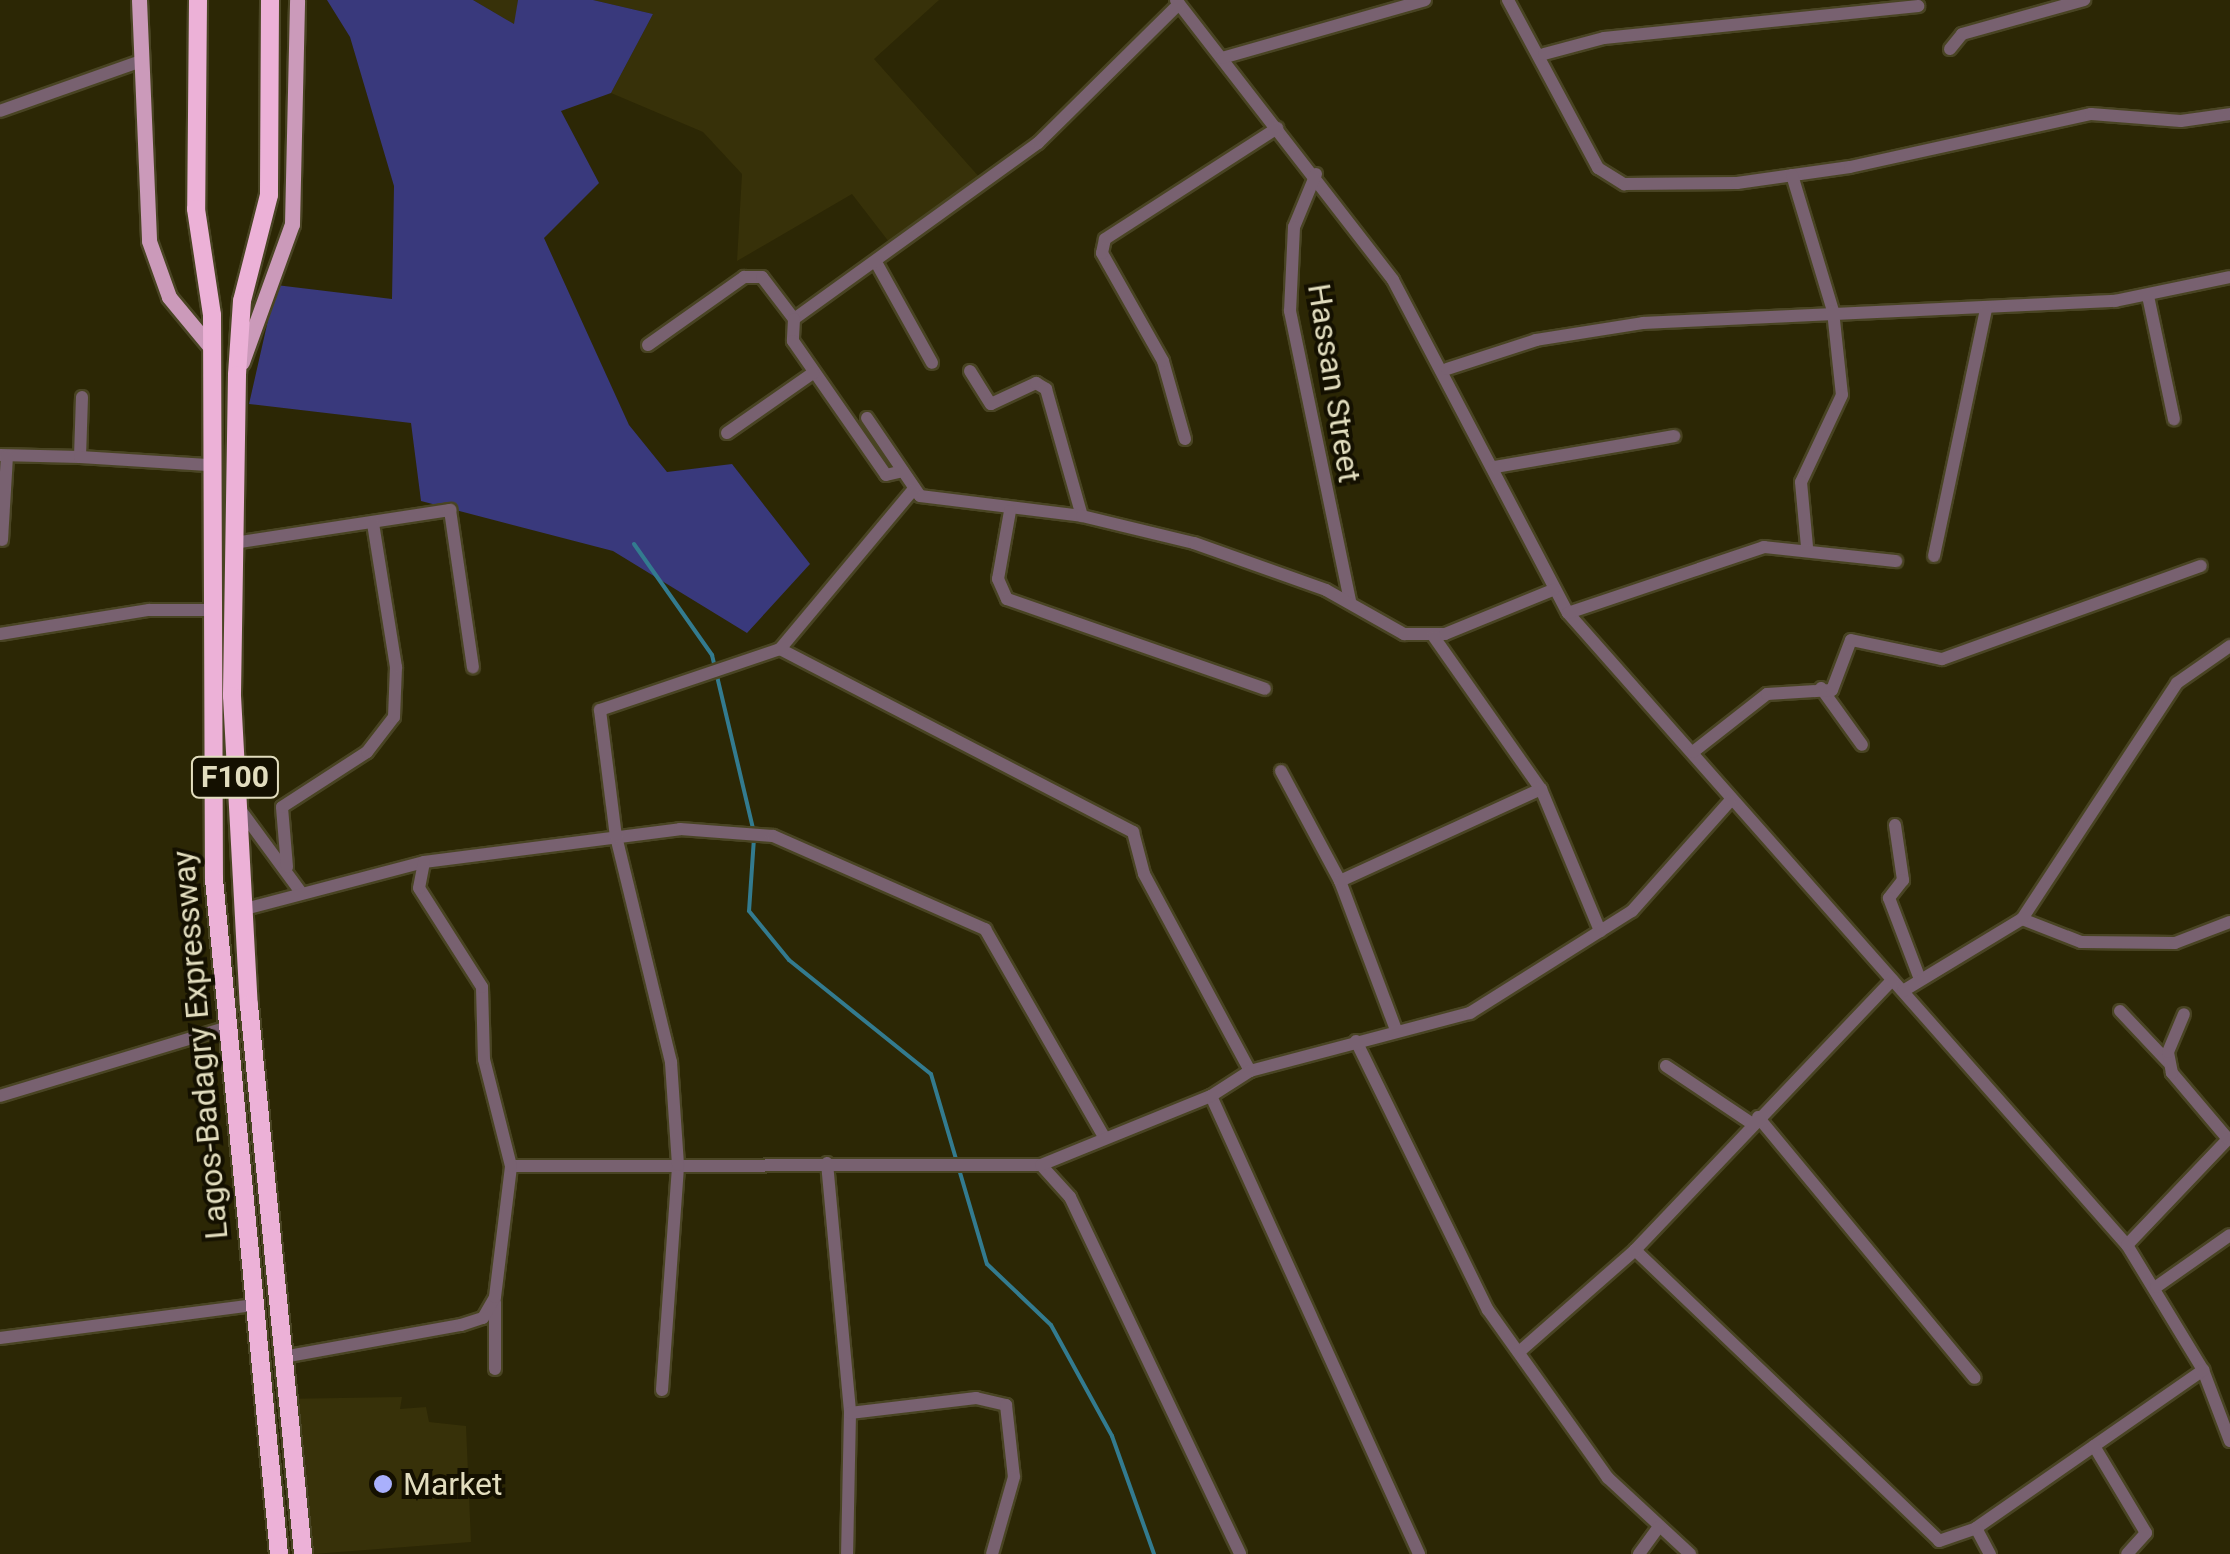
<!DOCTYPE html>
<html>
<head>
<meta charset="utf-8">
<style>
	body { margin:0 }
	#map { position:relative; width:2230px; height:1554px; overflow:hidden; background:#2c2705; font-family:Roboto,sans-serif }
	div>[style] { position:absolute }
	.built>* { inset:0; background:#373109 }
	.green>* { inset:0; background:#39397c }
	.stream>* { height:4px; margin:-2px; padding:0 2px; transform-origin:2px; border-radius:2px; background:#337b8f }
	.roads { filter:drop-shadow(2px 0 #494423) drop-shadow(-2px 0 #494423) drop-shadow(0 2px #494423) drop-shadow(0 -2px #494423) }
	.minor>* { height:12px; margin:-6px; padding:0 6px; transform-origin:6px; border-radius:6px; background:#786170 }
	.major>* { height:15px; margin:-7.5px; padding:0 7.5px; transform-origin:7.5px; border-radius:7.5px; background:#cb9aba }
	.highway>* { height:18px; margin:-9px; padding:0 9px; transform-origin:9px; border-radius:9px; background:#ecb1d7 }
	.dots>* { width:28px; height:28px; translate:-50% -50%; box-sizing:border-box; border:5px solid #141000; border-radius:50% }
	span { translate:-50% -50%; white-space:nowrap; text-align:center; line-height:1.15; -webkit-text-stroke:8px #141000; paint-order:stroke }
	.shield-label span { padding:2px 8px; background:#141000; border:2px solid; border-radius:8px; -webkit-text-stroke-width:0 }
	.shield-label { font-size:30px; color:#e2ddbe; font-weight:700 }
	.street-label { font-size:32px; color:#e2ddbe }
	.poi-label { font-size:32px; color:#e2ddbe }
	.left { translate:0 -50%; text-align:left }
</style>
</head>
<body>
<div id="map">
	<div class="built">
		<i style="clip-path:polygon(473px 0,518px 0,515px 25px)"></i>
		<i style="clip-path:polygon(593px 0,939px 0,874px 59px,981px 179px,889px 242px,852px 194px,737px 261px,742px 174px,703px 132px,611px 93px,653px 14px)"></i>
		<i style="clip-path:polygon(402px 1397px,400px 1409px,426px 1407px,429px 1422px,466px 1426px,471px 1542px,313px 1554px,279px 1399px)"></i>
	</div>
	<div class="green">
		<i style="clip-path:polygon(327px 0,473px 0,514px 24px,518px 0,593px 0,653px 14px,611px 93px,561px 111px,599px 183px,544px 238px,629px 425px,667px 472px,732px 464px,810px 564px,747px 633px,613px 551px,421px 501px,411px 423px,249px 404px,276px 285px,392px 299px,394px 186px,350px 37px)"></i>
	</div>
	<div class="stream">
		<i style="left:634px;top:544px;width:136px;rotate:54.9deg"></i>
		<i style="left:712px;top:655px;width:179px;rotate:76.7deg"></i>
		<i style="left:754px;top:838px;width:73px;rotate:93.9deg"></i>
		<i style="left:749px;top:911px;width:63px;rotate:50.8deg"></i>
		<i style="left:789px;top:960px;width:182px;rotate:38.8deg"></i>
		<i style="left:931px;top:1074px;width:198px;rotate:73.6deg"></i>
		<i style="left:987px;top:1264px;width:88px;rotate:43.6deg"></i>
		<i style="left:1051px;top:1325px;width:127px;rotate:61.2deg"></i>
		<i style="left:1112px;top:1436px;width:125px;rotate:70.4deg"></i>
	</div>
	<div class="roads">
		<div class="minor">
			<i style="left:1176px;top:0;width:354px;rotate:52.2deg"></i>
			<i style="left:1393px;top:280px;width:376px;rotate:62.3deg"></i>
			<i style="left:1568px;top:613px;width:844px;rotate:48.51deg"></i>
			<i style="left:2127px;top:1245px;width:146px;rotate:58.7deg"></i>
			<i style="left:2203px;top:1370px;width:76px;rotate:69.2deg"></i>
			<i style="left:1508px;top:0;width:191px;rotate:61.8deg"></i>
			<i style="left:1598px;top:168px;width:31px;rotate:32deg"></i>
			<i style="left:1624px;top:184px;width:113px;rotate:-0.5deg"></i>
			<i style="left:1737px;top:183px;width:114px;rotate:-8.1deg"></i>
			<i style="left:1850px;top:167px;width:247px;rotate:-12.4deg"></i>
			<i style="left:2091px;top:114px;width:90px;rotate:4.4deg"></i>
			<i style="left:2181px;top:121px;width:49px;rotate:-8.1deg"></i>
			<i style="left:1950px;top:49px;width:19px;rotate:-51deg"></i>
			<i style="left:1962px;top:34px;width:127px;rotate:-15.6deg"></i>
			<i style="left:1544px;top:54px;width:62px;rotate:-14.9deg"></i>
			<i style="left:1604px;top:38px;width:316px;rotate:-5.8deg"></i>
			<i style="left:1222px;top:58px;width:211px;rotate:-15.9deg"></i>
			<i style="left:0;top:111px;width:146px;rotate:-19.5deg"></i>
			<i style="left:1316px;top:174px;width:57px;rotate:112.5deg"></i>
			<i style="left:1294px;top:227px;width:84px;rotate:92.7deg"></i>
			<i style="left:1290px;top:311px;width:296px;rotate:78.3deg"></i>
			<i style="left:1792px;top:175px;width:142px;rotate:73.2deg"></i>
			<i style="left:1833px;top:311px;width:84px;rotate:83.9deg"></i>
			<i style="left:1842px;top:395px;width:96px;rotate:115.2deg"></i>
			<i style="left:1801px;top:482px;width:65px;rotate:84.7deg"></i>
			<i style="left:877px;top:264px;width:113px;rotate:60.9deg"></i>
			<i style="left:2148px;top:296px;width:126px;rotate:78.1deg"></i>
			<i style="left:794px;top:319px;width:301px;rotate:-35.8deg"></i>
			<i style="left:1038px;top:143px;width:198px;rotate:-44.6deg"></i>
			<i style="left:648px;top:345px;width:118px;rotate:-35.3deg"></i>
			<i style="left:744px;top:277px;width:18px"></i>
			<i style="left:762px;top:277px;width:53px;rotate:52.7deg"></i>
			<i style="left:794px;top:319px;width:22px;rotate:93deg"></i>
			<i style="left:793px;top:341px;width:163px;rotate:55.2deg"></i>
			<i style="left:886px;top:475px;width:17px;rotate:-13deg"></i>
			<i style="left:1447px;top:369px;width:94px;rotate:-18deg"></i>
			<i style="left:1536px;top:340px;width:108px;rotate:-9deg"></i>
			<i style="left:1643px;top:323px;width:473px;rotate:-2.7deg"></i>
			<i style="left:2115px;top:301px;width:117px;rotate:-11.8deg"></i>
			<i style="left:970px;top:371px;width:39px;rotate:58deg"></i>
			<i style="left:991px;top:404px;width:50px;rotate:-25deg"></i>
			<i style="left:1036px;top:383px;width:12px;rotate:31deg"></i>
			<i style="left:1046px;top:389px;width:132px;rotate:74.2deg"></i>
			<i style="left:867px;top:418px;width:94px;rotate:55.8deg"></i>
			<i style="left:920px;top:496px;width:163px;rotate:7deg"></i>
			<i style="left:1082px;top:516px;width:115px;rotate:13.6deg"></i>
			<i style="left:1194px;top:543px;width:140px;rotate:19.6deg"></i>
			<i style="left:1326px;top:590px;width:90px;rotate:29.4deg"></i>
			<i style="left:1404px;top:634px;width:41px"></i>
			<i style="left:1445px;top:634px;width:117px;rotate:-22.2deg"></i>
			<i style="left:727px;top:433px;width:105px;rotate:-34.9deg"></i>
			<i style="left:1185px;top:439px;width:81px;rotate:-105.8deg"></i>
			<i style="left:1163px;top:361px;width:124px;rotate:-119.5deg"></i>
			<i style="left:1102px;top:253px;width:14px;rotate:-78deg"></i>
			<i style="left:1105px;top:239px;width:205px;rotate:-32.8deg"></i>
			<i style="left:0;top:455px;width:80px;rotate:1.4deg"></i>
			<i style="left:80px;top:457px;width:60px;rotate:-88.1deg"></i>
			<i style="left:80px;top:457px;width:128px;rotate:3.6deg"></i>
			<i style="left:1495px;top:467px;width:182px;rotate:-9.8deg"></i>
			<i style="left:1010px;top:511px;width:69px;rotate:100deg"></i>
			<i style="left:998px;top:579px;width:22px;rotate:66deg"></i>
			<i style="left:1007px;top:599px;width:273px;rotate:19.2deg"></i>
			<i style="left:2px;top:540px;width:84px;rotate:-86.6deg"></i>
			<i style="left:234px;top:543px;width:219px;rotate:-8.7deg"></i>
			<i style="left:450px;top:510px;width:159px;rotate:81.7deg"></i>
			<i style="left:1934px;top:556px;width:252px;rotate:-78.1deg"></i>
			<i style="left:1568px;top:613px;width:207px;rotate:-18.6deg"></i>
			<i style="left:1764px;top:547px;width:133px;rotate:6.1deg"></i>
			<i style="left:0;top:634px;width:151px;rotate:-9.2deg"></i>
			<i style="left:149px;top:610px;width:59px"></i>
			<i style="left:1434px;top:637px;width:186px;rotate:54.9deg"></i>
			<i style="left:1541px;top:789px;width:154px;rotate:67.4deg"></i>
			<i style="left:780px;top:649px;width:398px;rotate:27.4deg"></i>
			<i style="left:1133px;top:832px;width:43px;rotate:75.3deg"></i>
			<i style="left:1144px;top:874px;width:224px;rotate:61.7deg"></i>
			<i style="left:1821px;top:688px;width:70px;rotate:54.3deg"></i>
			<i style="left:1693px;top:752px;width:94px;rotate:-38.1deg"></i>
			<i style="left:1767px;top:694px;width:65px;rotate:-3.5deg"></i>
			<i style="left:1832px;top:690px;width:53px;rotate:-69.2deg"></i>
			<i style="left:1851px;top:640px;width:93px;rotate:11.8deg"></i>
			<i style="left:1942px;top:659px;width:275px;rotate:-19.8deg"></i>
			<i style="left:1281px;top:771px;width:125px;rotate:61.8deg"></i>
			<i style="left:1340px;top:881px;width:159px;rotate:69.4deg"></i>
			<i style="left:239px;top:808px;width:103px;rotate:53.7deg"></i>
			<i style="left:1895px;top:825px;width:56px;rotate:81.7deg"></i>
			<i style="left:1903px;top:880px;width:23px;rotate:128deg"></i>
			<i style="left:1889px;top:898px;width:87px;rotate:69.1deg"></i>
			<i style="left:287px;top:867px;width:60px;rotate:-94.8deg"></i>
			<i style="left:282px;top:807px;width:101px;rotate:-32.9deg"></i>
			<i style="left:367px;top:752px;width:44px;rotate:-52.4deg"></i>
			<i style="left:394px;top:717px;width:50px;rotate:-87.7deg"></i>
			<i style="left:396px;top:667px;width:145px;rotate:-99.1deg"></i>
			<i style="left:1340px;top:881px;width:221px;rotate:-24.6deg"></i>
			<i style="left:245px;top:909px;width:185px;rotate:-14.7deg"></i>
			<i style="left:424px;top:862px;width:258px;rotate:-7.3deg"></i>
			<i style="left:680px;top:829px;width:93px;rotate:4.3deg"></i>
			<i style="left:773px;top:836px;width:232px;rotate:23.7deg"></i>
			<i style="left:985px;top:929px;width:240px;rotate:60.2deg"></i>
			<i style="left:2022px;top:919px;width:63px;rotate:21.3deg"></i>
			<i style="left:2081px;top:942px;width:94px;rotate:0.6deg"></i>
			<i style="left:2175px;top:943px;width:59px;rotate:-20.9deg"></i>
			<i style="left:1903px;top:991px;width:139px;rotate:-31.2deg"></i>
			<i style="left:2022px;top:919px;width:282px;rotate:-56.7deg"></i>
			<i style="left:2177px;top:683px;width:65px;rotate:-34.9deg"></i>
			<i style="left:2120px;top:1011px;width:70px;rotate:46.7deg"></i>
			<i style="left:1356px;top:1041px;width:300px;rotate:63.9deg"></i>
			<i style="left:1488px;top:1310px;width:206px;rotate:54.5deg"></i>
			<i style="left:1608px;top:1478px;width:112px;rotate:42.8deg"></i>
			<i style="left:1666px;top:1066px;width:102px;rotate:33.8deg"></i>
			<i style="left:0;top:1096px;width:235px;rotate:-16.8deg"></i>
			<i style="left:1211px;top:1096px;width:503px;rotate:65.57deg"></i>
			<i style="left:1758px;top:1117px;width:339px;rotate:50.3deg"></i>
			<i style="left:827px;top:1163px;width:251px;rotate:84.7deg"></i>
			<i style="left:850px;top:1413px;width:141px;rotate:91.2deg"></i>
			<i style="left:1041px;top:1165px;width:43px;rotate:47.8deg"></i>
			<i style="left:1070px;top:1197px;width:395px;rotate:64.5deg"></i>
			<i style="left:511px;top:1166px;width:530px;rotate:-0.11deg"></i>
			<i style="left:1041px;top:1165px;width:183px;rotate:-22.1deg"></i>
			<i style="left:1211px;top:1096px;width:46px;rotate:-32.7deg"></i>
			<i style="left:1250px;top:1071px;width:228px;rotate:-14.8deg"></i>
			<i style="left:1470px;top:1013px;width:191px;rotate:-32.2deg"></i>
			<i style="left:1632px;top:911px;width:147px;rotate:-48.3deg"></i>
			<i style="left:2127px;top:1245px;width:146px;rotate:-46.4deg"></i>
			<i style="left:2228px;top:1139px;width:87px;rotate:-130.3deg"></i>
			<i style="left:2172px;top:1073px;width:21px;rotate:-101deg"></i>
			<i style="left:2168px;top:1052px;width:41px;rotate:-67.2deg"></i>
			<i style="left:1635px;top:1250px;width:421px;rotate:43.7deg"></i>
			<i style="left:1939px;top:1541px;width:39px;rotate:-19deg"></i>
			<i style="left:1976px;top:1528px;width:277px;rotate:-34.8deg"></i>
			<i style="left:2156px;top:1287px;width:90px;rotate:-35.1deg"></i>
			<i style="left:495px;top:1302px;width:67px;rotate:90deg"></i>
			<i style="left:0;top:1338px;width:255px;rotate:-7.4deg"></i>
			<i style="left:1519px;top:1352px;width:154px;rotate:-41.3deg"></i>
			<i style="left:1635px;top:1250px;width:373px;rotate:-46.4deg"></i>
			<i style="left:283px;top:1357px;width:181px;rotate:-10.2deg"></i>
			<i style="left:461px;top:1325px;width:23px;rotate:-18deg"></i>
			<i style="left:483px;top:1318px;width:24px;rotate:-60deg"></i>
			<i style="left:495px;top:1297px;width:132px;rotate:-83deg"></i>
			<i style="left:511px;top:1166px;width:110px;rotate:-104.2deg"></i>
			<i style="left:484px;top:1059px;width:72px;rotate:-91.6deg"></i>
			<i style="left:482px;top:987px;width:117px;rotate:-122.5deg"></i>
			<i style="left:419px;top:888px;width:26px;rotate:-79deg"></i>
			<i style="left:662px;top:1390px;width:226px;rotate:-85.9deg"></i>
			<i style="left:678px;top:1165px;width:103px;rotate:-93.9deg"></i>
			<i style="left:671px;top:1062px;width:232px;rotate:-103.7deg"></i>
			<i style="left:616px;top:837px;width:128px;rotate:-97.2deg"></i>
			<i style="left:600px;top:710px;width:190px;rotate:-18.7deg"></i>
			<i style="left:780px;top:649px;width:207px;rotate:-50.1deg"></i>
			<i style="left:850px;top:1413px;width:127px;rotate:-6.8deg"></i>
			<i style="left:976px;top:1398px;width:31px;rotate:13deg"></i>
			<i style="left:1006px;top:1405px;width:72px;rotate:83.7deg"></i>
			<i style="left:1014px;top:1477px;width:80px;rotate:105.9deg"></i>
			<i style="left:2094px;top:1446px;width:101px;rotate:59.1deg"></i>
			<i style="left:2146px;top:1533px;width:28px;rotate:132deg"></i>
			<i style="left:1976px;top:1528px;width:30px;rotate:62deg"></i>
			<i style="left:1639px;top:1554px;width:34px;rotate:-54deg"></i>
		</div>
		<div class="major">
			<i style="left:139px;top:0;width:241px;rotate:87.6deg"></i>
			<i style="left:149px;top:241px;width:59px;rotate:70.3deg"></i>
			<i style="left:169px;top:297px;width:69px;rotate:50.3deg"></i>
			<i style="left:242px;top:362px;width:147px;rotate:-70.1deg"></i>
			<i style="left:292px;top:224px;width:224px;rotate:-88.7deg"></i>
		</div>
		<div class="highway">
			<i style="left:198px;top:0;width:209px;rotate:90.5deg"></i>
			<i style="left:196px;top:209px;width:107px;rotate:81.4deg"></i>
			<i style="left:212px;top:315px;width:564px;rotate:89.8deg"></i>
			<i style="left:214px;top:879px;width:678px;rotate:84.5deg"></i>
			<i style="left:270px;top:0;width:195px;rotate:90.3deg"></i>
			<i style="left:269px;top:195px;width:109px;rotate:104.3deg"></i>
			<i style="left:242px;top:301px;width:74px;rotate:93.9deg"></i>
			<i style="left:237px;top:375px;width:321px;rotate:90.9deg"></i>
			<i style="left:232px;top:696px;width:309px;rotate:86.9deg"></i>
			<i style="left:249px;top:1005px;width:552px;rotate:84.38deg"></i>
		</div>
	</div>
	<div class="dots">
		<i style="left:383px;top:1484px;background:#a9b0fc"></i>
	</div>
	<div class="shield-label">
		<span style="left:235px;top:777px">F100</span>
	</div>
	<div class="street-label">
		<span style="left:1334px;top:383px;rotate:81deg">Hassan Street</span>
		<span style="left:200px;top:1045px;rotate:-95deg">Lagos-Badagry Expressway</span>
	</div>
	<div class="poi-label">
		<span class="left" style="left:403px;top:1484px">Market</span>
	</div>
</div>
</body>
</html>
